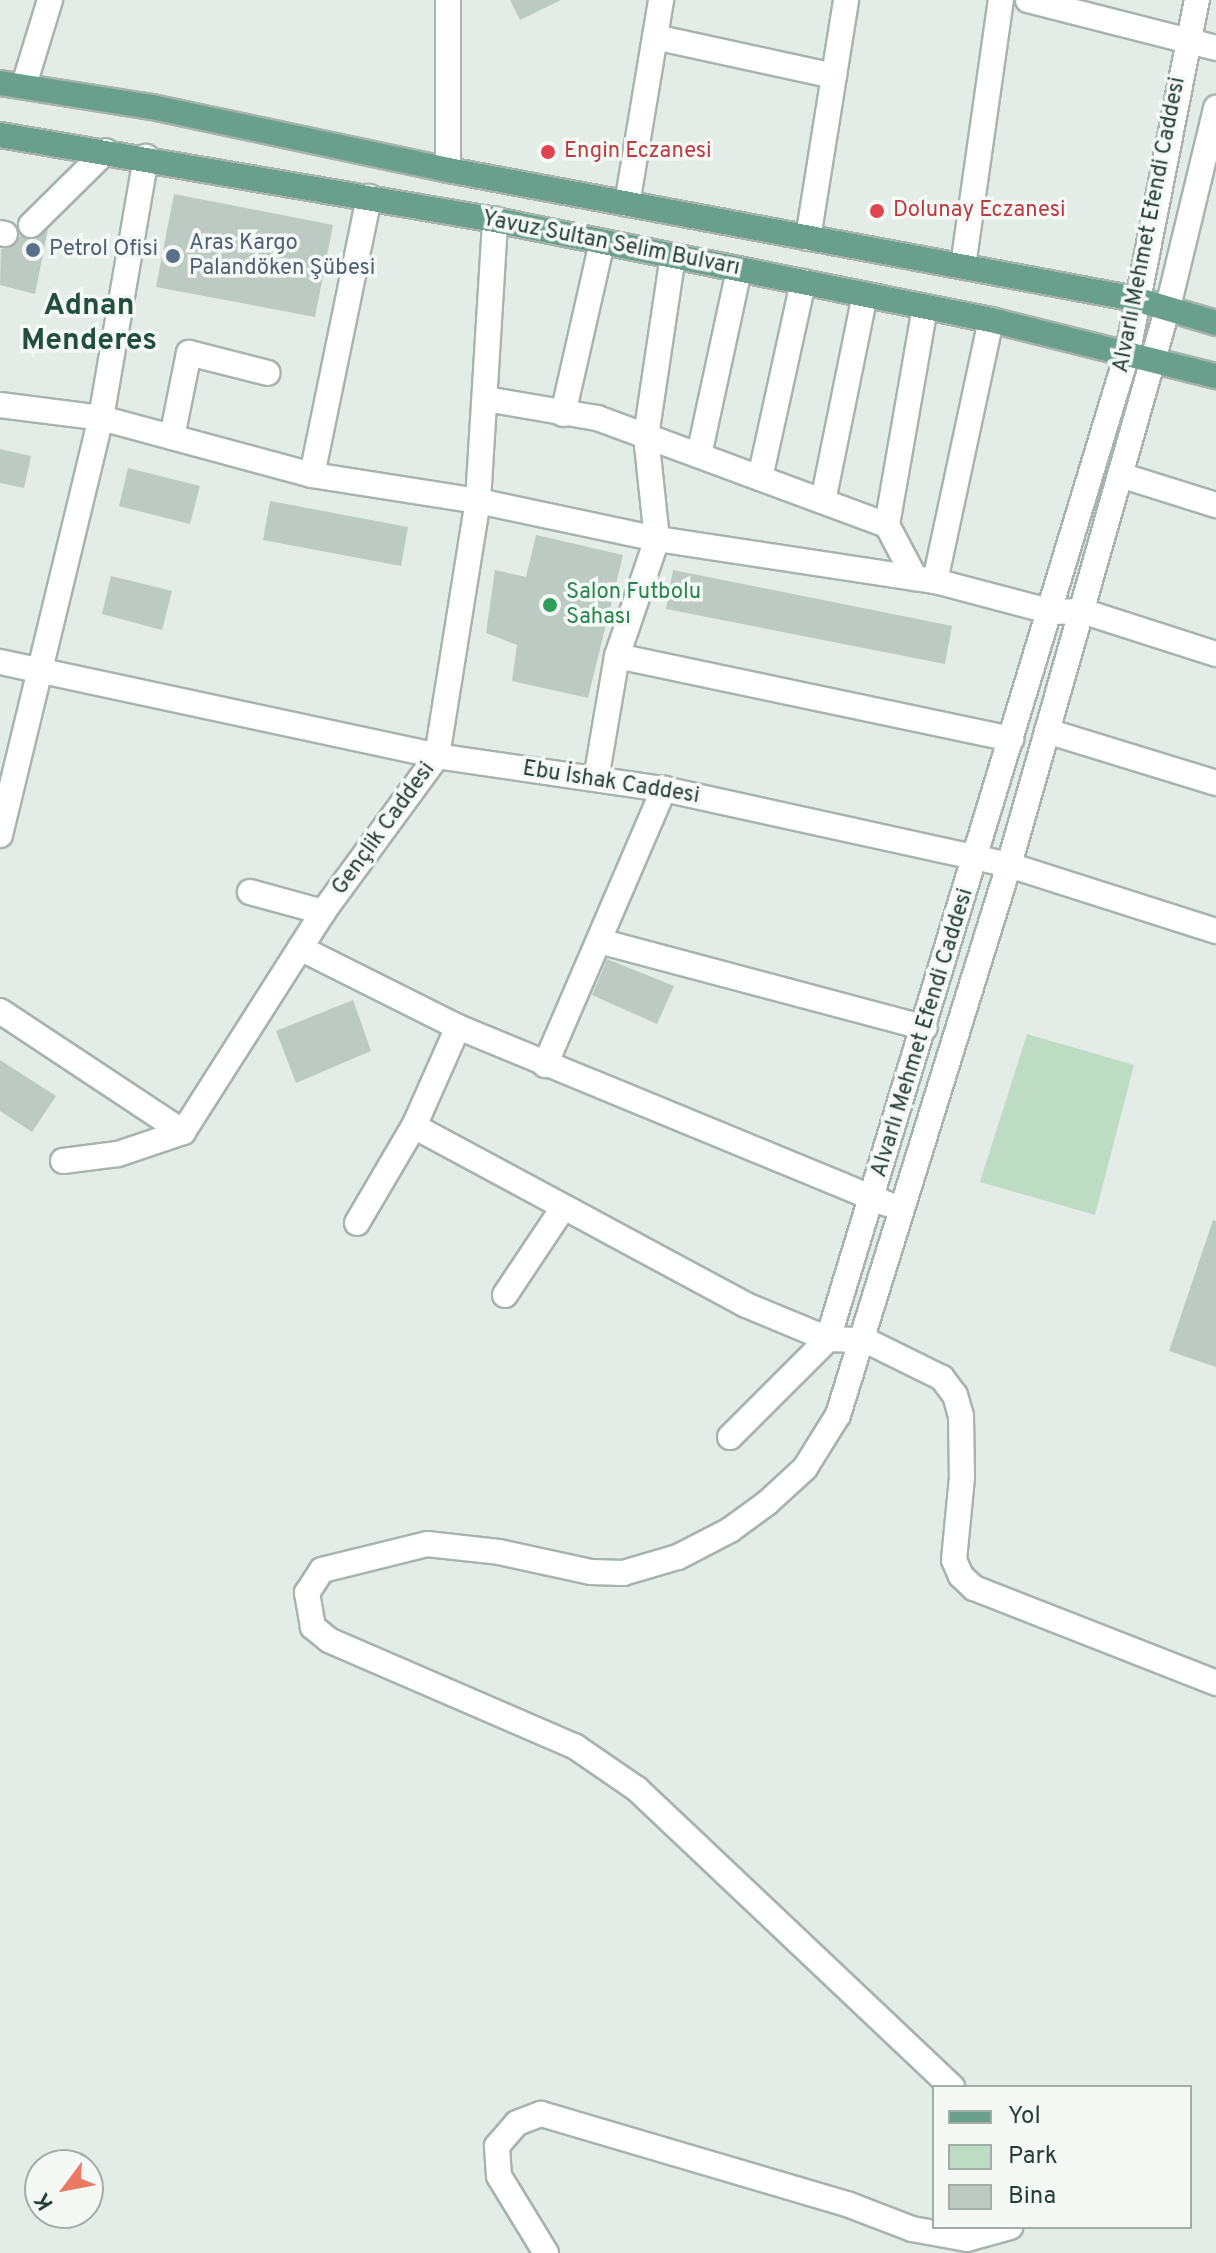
<!DOCTYPE html>
<html>
<head>
<meta charset="utf-8">
<style>
	body { margin:0 }
	#map { position:relative; width:1216px; height:2253px; overflow:hidden; background:#e4ece8; font-family:Overpass,sans-serif }
	div>[style] { position:absolute }
	.green>* { inset:0; background:#bedcc4 }
	.building>* { inset:0; background:#bccac3 }
	.roads { filter:drop-shadow(2px 0 #a7b4ae) drop-shadow(-2px 0 #a7b4ae) drop-shadow(0 2px #a7b4ae) drop-shadow(0 -2px #a7b4ae) }
	.minor>* { height:24px; margin:-12px; padding:0 12px; transform-origin:12px; border-radius:12px; background:#fff }
	.major>* { height:24px; margin:-12px; padding:0 12px; transform-origin:12px; border-radius:12px; background:#6b9f8d }
	.dots>* { width:22px; height:22px; translate:-50% -50%; box-sizing:border-box; border:4px solid #f4f9f6; border-radius:50% }
	span { translate:-50% -50%; white-space:nowrap; text-align:center; line-height:1.15; -webkit-text-stroke:7px #f4f9f6; paint-order:stroke }
	.health-label { font-size:22px; color:#be3a42 }
	.left { translate:0 -50%; text-align:left }
	.street-label { font-size:22px; color:#243d34 }
	.service-label { font-size:22px; color:#4e5e75 }
	.leisure-label { font-size:22px; color:#27864d }
	.district-label { font-size:30px; color:#214e3f; font-weight:700 }
	.legend { position:absolute; left:932px; top:2085px; width:260px; height:144px; box-sizing:border-box; background:#f4f9f6; border:2px solid #a1aea8; margin:0; padding:10px 14px; list-style:none; font-size:24px; color:#243d34 }
	.legend li { display:flex; align-items:center; gap:16px; height:40px }
	.legend b { width:40px; border:2px solid #a1aea8 }
	.north { position:absolute; left:24px; top:2149px; width:80px; height:80px; box-sizing:border-box; background:#f4f9f6; border:2px solid #a1aea8; border-radius:50%; rotate:238deg; font-size:22px; font-weight:700; line-height:32px; text-align:center; color:#243d34 }
	.north::after { content:''; display:block; margin:auto; width:28px; height:36px; background:#ea7a64; clip-path:polygon(50% 0,100% 100%,50% 72%,0 100%) }
</style>
</head>
<body>
<div id="map">
	<div class="green">
		<i style="clip-path:polygon(1027px 1034px,1134px 1065px,1095px 1215px,980px 1182px)"></i>
	</div>
	<div class="building">
		<i style="clip-path:polygon(510px 0,561px 0,520px 20px)"></i>
		<i style="clip-path:polygon(174px 194px,333px 225px,315px 317px,156px 287px)"></i>
		<i style="clip-path:polygon(48px 229px,35px 294px,0 285px,1px 249px,16px 244px,20px 235px,34px 240px)"></i>
		<i style="clip-path:polygon(0 449px,31px 456px,24px 488px,0 483px)"></i>
		<i style="clip-path:polygon(128px 468px,200px 486px,190px 524px,119px 506px)"></i>
		<i style="clip-path:polygon(270px 501px,408px 527px,401px 566px,263px 540px)"></i>
		<i style="clip-path:polygon(536px 535px,623px 555px,588px 698px,512px 681px,517px 645px,486px 633px,495px 570px,526px 577px)"></i>
		<i style="clip-path:polygon(673px 570px,952px 626px,945px 664px,666px 609px)"></i>
		<i style="clip-path:polygon(111px 576px,172px 591px,162px 630px,102px 614px)"></i>
		<i style="clip-path:polygon(607px 959px,674px 986px,657px 1024px,592px 995px)"></i>
		<i style="clip-path:polygon(353px 1000px,371px 1051px,296px 1083px,276px 1031px)"></i>
		<i style="clip-path:polygon(0 1060px,56px 1096px,32px 1132px,0 1111px)"></i>
		<i style="clip-path:polygon(1213px 1220px,1216px 1221px,1216px 1367px,1169px 1351px)"></i>
	</div>
	<div class="roads">
		<div class="minor">
			<i style="left:1028px;top:0;width:194px;rotate:14.3deg"></i>
			<i style="left:655px;top:37px;width:183px;rotate:12.3deg"></i>
			<i style="left:24px;top:85px;width:89px;rotate:-73deg"></i>
			<i style="left:448px;top:170px;width:170px;rotate:-90deg"></i>
			<i style="left:627px;top:204px;width:207px;rotate:-80.5deg"></i>
			<i style="left:31px;top:225px;width:105px;rotate:-44.6deg"></i>
			<i style="left:0;top:233px;width:5px;rotate:11deg"></i>
			<i style="left:808px;top:238px;width:241px;rotate:-80.9deg"></i>
			<i style="left:963px;top:266px;width:269px;rotate:-81.9deg"></i>
			<i style="left:486px;top:399px;width:113px;rotate:9.7deg"></i>
			<i style="left:597px;top:418px;width:309px;rotate:20.3deg"></i>
			<i style="left:887px;top:525px;width:60px;rotate:62.2deg"></i>
			<i style="left:0;top:405px;width:102px;rotate:7.3deg"></i>
			<i style="left:101px;top:418px;width:219px;rotate:15.1deg"></i>
			<i style="left:312px;top:475px;width:168px;rotate:8.9deg"></i>
			<i style="left:478px;top:501px;width:183px;rotate:12deg"></i>
			<i style="left:657px;top:539px;width:281px;rotate:8.6deg"></i>
			<i style="left:935px;top:581px;width:121px;rotate:14.8deg"></i>
			<i style="left:1052px;top:612px;width:30px;rotate:-2deg"></i>
			<i style="left:1082px;top:611px;width:141px;rotate:17.8deg"></i>
			<i style="left:563px;top:414px;width:176px;rotate:-77.2deg"></i>
			<i style="left:172px;top:437px;width:86px;rotate:-78.6deg"></i>
			<i style="left:189px;top:353px;width:81px;rotate:14.2deg"></i>
			<i style="left:699px;top:455px;width:189px;rotate:-77.8deg"></i>
			<i style="left:312px;top:475px;width:284px;rotate:-78.4deg"></i>
			<i style="left:1120px;top:475px;width:101px;rotate:17.4deg"></i>
			<i style="left:760px;top:478px;width:201px;rotate:-77.6deg"></i>
			<i style="left:823px;top:501px;width:210px;rotate:-78.5deg"></i>
			<i style="left:887px;top:525px;width:221px;rotate:-80.1deg"></i>
			<i style="left:935px;top:581px;width:267px;rotate:-77.9deg"></i>
			<i style="left:617px;top:656px;width:403px;rotate:11.9deg"></i>
			<i style="left:0;top:662px;width:447px;rotate:12.1deg"></i>
			<i style="left:437px;top:756px;width:229px;rotate:8.3deg"></i>
			<i style="left:664px;top:789px;width:353px;rotate:12.4deg"></i>
			<i style="left:1009px;top:865px;width:217px;rotate:17.7deg"></i>
			<i style="left:1047px;top:731px;width:177px;rotate:17.1deg"></i>
			<i style="left:596px;top:779px;width:125px;rotate:-80.3deg"></i>
			<i style="left:617px;top:656px;width:124px;rotate:-71.1deg"></i>
			<i style="left:657px;top:539px;width:104px;rotate:-96.1deg"></i>
			<i style="left:646px;top:436px;width:182px;rotate:-81.5deg"></i>
			<i style="left:0;top:835px;width:429px;rotate:-76.4deg"></i>
			<i style="left:101px;top:418px;width:265px;rotate:-80.2deg"></i>
			<i style="left:250px;top:892px;width:76px;rotate:15.3deg"></i>
			<i style="left:599px;top:941px;width:337px;rotate:14.9deg"></i>
			<i style="left:300px;top:948px;width:177px;rotate:26.6deg"></i>
			<i style="left:458px;top:1027px;width:106px;rotate:113.9deg"></i>
			<i style="left:415px;top:1124px;width:8px;rotate:45deg"></i>
			<i style="left:421px;top:1130px;width:369px;rotate:28.3deg"></i>
			<i style="left:746px;top:1305px;width:89px;rotate:22.5deg"></i>
			<i style="left:828px;top:1339px;width:37px;rotate:2deg"></i>
			<i style="left:865px;top:1340px;width:86px;rotate:26.3deg"></i>
			<i style="left:942px;top:1378px;width:21px;rotate:53deg"></i>
			<i style="left:955px;top:1395px;width:22px;rotate:74deg"></i>
			<i style="left:961px;top:1416px;width:61px;rotate:89.1deg"></i>
			<i style="left:962px;top:1477px;width:83px;rotate:95.5deg"></i>
			<i style="left:954px;top:1560px;width:17px;rotate:66deg"></i>
			<i style="left:961px;top:1576px;width:18px;rotate:43deg"></i>
			<i style="left:974px;top:1588px;width:260px;rotate:21.4deg"></i>
			<i style="left:0;top:1011px;width:219px;rotate:33.5deg"></i>
			<i style="left:183px;top:1132px;width:261px;rotate:-57.5deg"></i>
			<i style="left:323px;top:912px;width:193px;rotate:-53.8deg"></i>
			<i style="left:437px;top:756px;width:258px;rotate:-80.9deg"></i>
			<i style="left:478px;top:501px;width:282px;rotate:-86.5deg"></i>
			<i style="left:458px;top:1027px;width:464px;rotate:22.4deg"></i>
			<i style="left:545px;top:1065px;width:301px;rotate:-66.7deg"></i>
			<i style="left:63px;top:1161px;width:55px;rotate:-7.3deg"></i>
			<i style="left:118px;top:1154px;width:69px;rotate:-18.7deg"></i>
			<i style="left:357px;top:1223px;width:115px;rotate:-59.6deg"></i>
			<i style="left:505px;top:1295px;width:105px;rotate:-56.3deg"></i>
			<i style="left:730px;top:1437px;width:139px;rotate:-45deg"></i>
			<i style="left:828px;top:1339px;width:1033px;rotate:-73.11deg"></i>
			<i style="left:1128px;top:351px;width:358px;rotate:-78.9deg"></i>
			<i style="left:952px;top:2087px;width:434px;rotate:-136.6deg"></i>
			<i style="left:637px;top:1789px;width:74px;rotate:-145.5deg"></i>
			<i style="left:576px;top:1747px;width:269px;rotate:-156.6deg"></i>
			<i style="left:329px;top:1640px;width:21px;rotate:-141deg"></i>
			<i style="left:313px;top:1627px;width:35px;rotate:-100deg"></i>
			<i style="left:307px;top:1593px;width:27px;rotate:-57deg"></i>
			<i style="left:322px;top:1570px;width:108px;rotate:-13.9deg"></i>
			<i style="left:427px;top:1544px;width:72px;rotate:6.3deg"></i>
			<i style="left:499px;top:1552px;width:94px;rotate:12.3deg"></i>
			<i style="left:591px;top:1572px;width:32px;rotate:2deg"></i>
			<i style="left:623px;top:1573px;width:57px;rotate:-16.2deg"></i>
			<i style="left:678px;top:1557px;width:59px;rotate:-27.4deg"></i>
			<i style="left:730px;top:1530px;width:46px;rotate:-36.1deg"></i>
			<i style="left:767px;top:1503px;width:52px;rotate:-42.6deg"></i>
			<i style="left:805px;top:1468px;width:62px;rotate:-58.1deg"></i>
			<i style="left:838px;top:1415px;width:576px;rotate:-72.73deg"></i>
			<i style="left:1009px;top:865px;width:580px;rotate:-74.1deg"></i>
			<i style="left:1168px;top:307px;width:205px;rotate:-76.4deg"></i>
			<i style="left:546px;top:2253px;width:90px;rotate:-121.4deg"></i>
			<i style="left:499px;top:2176px;width:30px;rotate:-94deg"></i>
			<i style="left:497px;top:2146px;width:30px;rotate:-49deg"></i>
			<i style="left:517px;top:2123px;width:26px;rotate:-21deg"></i>
			<i style="left:541px;top:2114px;width:319px;rotate:16.4deg"></i>
			<i style="left:847px;top:2204px;width:70px;rotate:21deg"></i>
			<i style="left:912px;top:2229px;width:56px;rotate:10.3deg"></i>
			<i style="left:967px;top:2239px;width:45px;rotate:-15.6deg"></i>
		</div>
		<div class="major">
			<i style="left:0;top:83px;width:154px;rotate:9deg"></i>
			<i style="left:152px;top:107px;width:303px;rotate:12deg"></i>
			<i style="left:448px;top:170px;width:699px;rotate:10.63deg"></i>
			<i style="left:1135px;top:299px;width:84px;rotate:16.5deg"></i>
			<i style="left:0;top:135px;width:502px;rotate:9.74deg"></i>
			<i style="left:495px;top:220px;width:506px;rotate:11.4deg"></i>
			<i style="left:991px;top:320px;width:232px;rotate:14deg"></i>
		</div>
	</div>
	<div class="dots">
		<i style="left:548px;top:152px;background:#e0444e"></i>
		<i style="left:877px;top:211px;background:#e0444e"></i>
		<i style="left:33px;top:250px;background:#5c6f8a"></i>
		<i style="left:173px;top:256px;background:#5c6f8a"></i>
		<i style="left:550px;top:605px;background:#2e9e5b"></i>
	</div>
	<div class="health-label">
		<span class="left" style="left:564px;top:152px">Engin Eczanesi</span>
		<span class="left" style="left:893px;top:211px">Dolunay Eczanesi</span>
	</div>
	<div class="street-label">
		<span style="left:1150px;top:225px;rotate:-79deg">Alvarlı Mehmet Efendi Caddesi</span>
		<span style="left:611px;top:244px;rotate:11deg">Yavuz Sultan Selim Bulvarı</span>
		<span style="left:611px;top:783px;rotate:9deg">Ebu İshak Caddesi</span>
		<span style="left:384px;top:829px;rotate:-54deg">Gençlik Caddesi</span>
		<span style="left:923px;top:1033px;rotate:-73deg">Alvarlı Mehmet Efendi Caddesi</span>
	</div>
	<div class="service-label">
		<span class="left" style="left:189px;top:256px">Aras Kargo<br>Palandöken Şübesi</span>
		<span class="left" style="left:49px;top:250px">Petrol Ofisi</span>
	</div>
	<div class="leisure-label">
		<span class="left" style="left:566px;top:605px">Salon Futbolu<br>Sahası</span>
	</div>
	<div class="district-label">
		<span style="left:89px;top:324px">Adnan<br>Menderes</span>
	</div>
	<ul class="legend">
	<li><b style="height:10px;background:#6b9f8d"></b>Yol</li>
	<li><b style="height:22px;background:#bedcc4"></b>Park</li>
	<li><b style="height:22px;background:#bccac3"></b>Bina</li>
	</ul>
	<div class="north">K</div>
</div>
</body>
</html>
